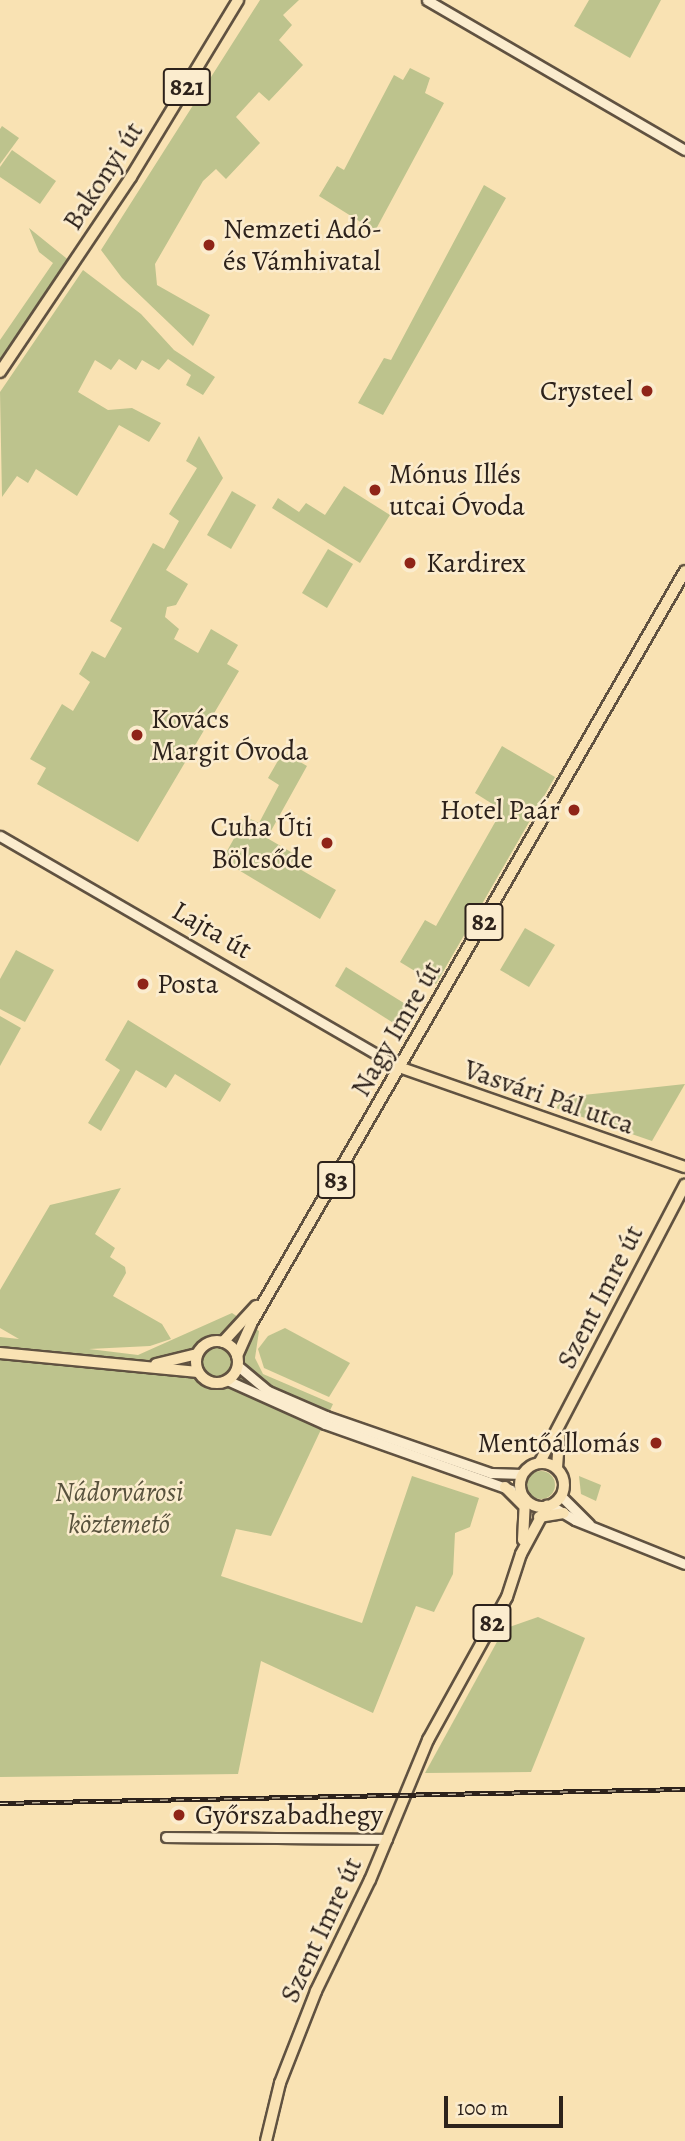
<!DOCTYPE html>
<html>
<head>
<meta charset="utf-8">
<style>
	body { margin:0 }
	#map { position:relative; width:685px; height:2141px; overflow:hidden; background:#f9e2b3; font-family:Alegreya,serif }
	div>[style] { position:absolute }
	.green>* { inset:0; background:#bdc38d }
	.round { border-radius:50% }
	.roads { filter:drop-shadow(2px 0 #605241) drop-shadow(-2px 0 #605241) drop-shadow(0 2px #605241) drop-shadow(0 -2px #605241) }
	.tertiary>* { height:9px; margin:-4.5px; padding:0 4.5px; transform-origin:4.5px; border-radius:4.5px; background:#fbecce }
	.primary>* { height:10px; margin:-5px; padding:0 5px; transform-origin:5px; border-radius:5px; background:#f9e2b3 }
	.primary>.ring { margin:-5px; padding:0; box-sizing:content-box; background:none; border:10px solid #f9e2b3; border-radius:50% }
	.rail>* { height:5px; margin-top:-2.5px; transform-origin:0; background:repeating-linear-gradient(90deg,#fbecce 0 8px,#2d221b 0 16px); box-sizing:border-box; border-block:2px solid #2d221b }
	.dots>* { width:19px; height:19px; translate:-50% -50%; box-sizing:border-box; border:4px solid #fbecce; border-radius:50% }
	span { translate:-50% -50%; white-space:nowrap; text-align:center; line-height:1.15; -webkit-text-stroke:5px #fbecce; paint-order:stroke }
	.shield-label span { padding:2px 5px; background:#fbecce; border:2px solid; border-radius:5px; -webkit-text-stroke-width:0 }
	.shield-label { font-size:26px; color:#2d221b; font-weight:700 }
	.street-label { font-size:28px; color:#2d221b }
	.poi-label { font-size:28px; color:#2d221b }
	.left { translate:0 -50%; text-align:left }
	.right { translate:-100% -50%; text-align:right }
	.park-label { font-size:28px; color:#58523d; font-style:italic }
	.scale { position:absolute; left:444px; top:2096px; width:119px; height:32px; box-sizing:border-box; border:4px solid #2d221b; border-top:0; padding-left:9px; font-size:21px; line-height:24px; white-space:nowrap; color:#2d221b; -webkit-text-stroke:5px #fbecce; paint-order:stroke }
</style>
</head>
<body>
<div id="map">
	<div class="green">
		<i style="clip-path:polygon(260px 0,299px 0,283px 15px,292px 25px,279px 40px,303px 65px,269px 101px,259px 92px,236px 117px,260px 143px,226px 179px,216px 169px,203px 181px,155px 264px,157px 285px,210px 315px,193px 346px,122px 278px,101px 250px)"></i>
		<i style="clip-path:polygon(589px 0,661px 0,630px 58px,574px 26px)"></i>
		<i style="clip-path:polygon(410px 68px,430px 78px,425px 93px,444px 103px,375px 231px,319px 196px,337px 166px,344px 170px,394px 75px,403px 80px)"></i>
		<i style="clip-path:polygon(2px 126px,19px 138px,0 164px,0 129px)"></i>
		<i style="clip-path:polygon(12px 150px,56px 181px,40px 204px,0 177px,0 167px)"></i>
		<i style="clip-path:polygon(484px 185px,506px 198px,383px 415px,358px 403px,384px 358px,391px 360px)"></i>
		<i style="clip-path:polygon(29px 228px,71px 262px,0 371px,0 340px,53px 263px,39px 252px)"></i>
		<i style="clip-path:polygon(83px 270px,141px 314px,174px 350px,215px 377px,203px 395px,186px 385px,191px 375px,168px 359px,159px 370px,142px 360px,136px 370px,119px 359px,111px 370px,95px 360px,78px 392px,108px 410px,132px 408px,161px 423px,149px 442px,119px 425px,77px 496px,36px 469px,28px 483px,17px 476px,2px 497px,0 392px)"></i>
		<i style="clip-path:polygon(199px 436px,223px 478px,166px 570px,188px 584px,176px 605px,167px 607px,165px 617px,179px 629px,174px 639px,198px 653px,211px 629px,238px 645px,227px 664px,239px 671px,138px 842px,37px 784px,46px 768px,30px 759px,62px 704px,73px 711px,90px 682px,79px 674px,92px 651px,105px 658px,122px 628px,110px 621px,153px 543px,164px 549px,179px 521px,169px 514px,197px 468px,186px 461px)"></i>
		<i style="clip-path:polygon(344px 486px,390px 515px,360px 563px,272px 508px,278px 498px,299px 512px,306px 503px,325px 515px)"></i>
		<i style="clip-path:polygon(232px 491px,256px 505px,231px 549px,207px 535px)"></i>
		<i style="clip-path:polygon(328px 549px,353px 564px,327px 608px,302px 593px)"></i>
		<i style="clip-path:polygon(502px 746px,555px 777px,436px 984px,400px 962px,425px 920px,436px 926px,502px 810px,475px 793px)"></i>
		<i style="clip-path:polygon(283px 752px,307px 766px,267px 838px,296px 855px,291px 864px,336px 890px,320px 919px,222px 860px,246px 817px,259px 823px,279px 785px,268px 778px)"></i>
		<i style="clip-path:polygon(525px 928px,555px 945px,529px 987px,500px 970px)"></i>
		<i style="clip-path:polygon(16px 950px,54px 970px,25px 1022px,0 1009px,0 979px)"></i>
		<i style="clip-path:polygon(346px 967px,407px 1005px,395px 1024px,335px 986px)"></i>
		<i style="clip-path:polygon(0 1016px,21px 1028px,0 1066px)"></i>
		<i style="clip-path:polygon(128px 1020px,231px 1084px,220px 1102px,175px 1074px,166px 1088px,136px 1070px,101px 1131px,88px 1123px,120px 1070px,105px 1060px)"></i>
		<i style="clip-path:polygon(685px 1084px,652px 1141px,556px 1108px,565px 1097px)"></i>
		<i style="clip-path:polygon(121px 1188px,95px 1234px,115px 1248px,110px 1257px,125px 1267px,126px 1273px,113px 1296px,162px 1324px,171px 1339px,150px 1346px,89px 1349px,138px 1355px,232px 1313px,259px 1331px,255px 1358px,263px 1374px,333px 1404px,271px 1536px,236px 1529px,221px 1576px,362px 1623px,412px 1476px,479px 1498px,470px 1527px,455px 1533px,453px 1574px,434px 1612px,416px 1606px,373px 1713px,261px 1661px,238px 1774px,0 1777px,0 1337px,19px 1339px,0 1328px,0 1290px,50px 1205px)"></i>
		<i style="clip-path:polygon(285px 1328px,350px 1363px,329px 1397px,264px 1368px,258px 1349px,268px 1336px)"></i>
		<i class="round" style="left:527px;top:1471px;width:28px;height:28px"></i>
		<i style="clip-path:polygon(579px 1476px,601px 1485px,596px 1501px,581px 1494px)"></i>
		<i style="clip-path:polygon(538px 1617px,585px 1638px,531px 1772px,425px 1773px,504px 1629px)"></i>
	</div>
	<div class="roads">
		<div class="tertiary">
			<i style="left:427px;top:0;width:298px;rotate:30.2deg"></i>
			<i style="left:0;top:836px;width:461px;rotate:30.1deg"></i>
			<i style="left:238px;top:1366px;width:39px;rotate:40deg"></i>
			<i style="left:268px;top:1391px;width:63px;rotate:23.3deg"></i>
			<i style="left:326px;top:1416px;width:175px;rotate:19.1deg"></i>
			<i style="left:491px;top:1473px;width:31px;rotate:2deg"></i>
			<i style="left:229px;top:1381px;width:105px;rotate:24.1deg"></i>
			<i style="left:325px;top:1424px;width:197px;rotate:19.5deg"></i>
			<i style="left:561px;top:1496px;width:40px;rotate:45deg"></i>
			<i style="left:550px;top:1505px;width:29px;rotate:31deg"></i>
			<i style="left:575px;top:1520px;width:118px;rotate:21.8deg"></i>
			<i style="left:166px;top:1837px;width:221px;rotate:0.5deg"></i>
		</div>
		<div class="primary">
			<i style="left:0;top:372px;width:235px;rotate:-56.1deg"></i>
			<i style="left:131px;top:177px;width:207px;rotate:-58.8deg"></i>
			<i style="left:399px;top:1067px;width:303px;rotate:19.3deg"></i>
			<i class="ring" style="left:196px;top:1341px;width:32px;height:32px"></i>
			<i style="left:223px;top:1342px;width:49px;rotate:-47.5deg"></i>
			<i style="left:0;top:1353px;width:199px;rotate:5.5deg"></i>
			<i style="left:237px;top:1356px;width:35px;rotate:-66deg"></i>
			<i style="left:251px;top:1324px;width:869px;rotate:-60.04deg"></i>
			<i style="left:156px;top:1364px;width:42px;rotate:-13.7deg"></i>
			<i style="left:540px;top:1462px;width:313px;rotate:-62.4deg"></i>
			<i class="ring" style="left:520px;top:1463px;width:34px;height:34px"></i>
			<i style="left:557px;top:1468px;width:32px;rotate:-86deg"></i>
			<i style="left:505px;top:1487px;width:25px;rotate:45deg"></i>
			<i style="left:539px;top:1517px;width:25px;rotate:-9deg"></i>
			<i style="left:523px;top:1540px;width:41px;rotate:-87.2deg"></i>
			<i style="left:266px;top:2141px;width:60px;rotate:-76.4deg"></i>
			<i style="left:280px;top:2083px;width:99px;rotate:-68.6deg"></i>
			<i style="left:316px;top:1991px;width:123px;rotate:-64.1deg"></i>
			<i style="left:370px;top:1880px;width:152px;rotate:-67.5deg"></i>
			<i style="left:428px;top:1740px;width:163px;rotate:-61.1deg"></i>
			<i style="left:507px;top:1597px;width:45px;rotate:-72deg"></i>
			<i style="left:521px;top:1554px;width:55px;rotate:-61.6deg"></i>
		</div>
	</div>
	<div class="rail">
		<i style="left:0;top:1803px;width:685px;rotate:-1.17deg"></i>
	</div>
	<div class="dots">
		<i style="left:209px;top:245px;background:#8f2418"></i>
		<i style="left:647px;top:391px;background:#8f2418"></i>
		<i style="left:375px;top:490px;background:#8f2418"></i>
		<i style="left:410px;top:563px;background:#8f2418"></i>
		<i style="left:137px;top:735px;background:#8f2418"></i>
		<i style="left:574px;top:810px;background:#8f2418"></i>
		<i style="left:327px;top:843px;background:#8f2418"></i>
		<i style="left:143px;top:984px;background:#8f2418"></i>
		<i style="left:656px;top:1443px;background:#8f2418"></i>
		<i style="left:179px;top:1815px;background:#8f2418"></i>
	</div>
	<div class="shield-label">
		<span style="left:187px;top:87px">821</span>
		<span style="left:484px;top:922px">82</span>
		<span style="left:336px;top:1180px">83</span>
		<span style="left:492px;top:1623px">82</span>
	</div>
	<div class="street-label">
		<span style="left:103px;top:176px;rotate:-57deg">Bakonyi út</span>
		<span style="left:212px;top:930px;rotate:30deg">Lajta út</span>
		<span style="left:396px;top:1029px;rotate:-60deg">Nagy Imre út</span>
		<span style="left:549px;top:1097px;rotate:19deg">Vasvári Pál utca</span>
		<span style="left:600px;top:1297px;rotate:-63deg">Szent Imre út</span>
		<span style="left:321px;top:1930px;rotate:-65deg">Szent Imre út</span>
	</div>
	<div class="poi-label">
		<span class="left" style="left:223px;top:245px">Nemzeti Adó-<br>és Vámhivatal</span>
		<span class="right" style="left:633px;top:391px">Crysteel</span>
		<span class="left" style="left:389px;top:490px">Mónus Illés<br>utcai Óvoda</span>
		<span class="left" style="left:426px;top:563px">Kardirex</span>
		<span class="left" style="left:151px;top:735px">Kovács<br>Margit Óvoda</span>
		<span class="right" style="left:560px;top:810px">Hotel Paár</span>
		<span class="right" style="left:313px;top:843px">Cuha Úti<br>Bölcsőde</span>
		<span class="left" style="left:157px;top:984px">Posta</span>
		<span class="right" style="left:640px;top:1443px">Mentőállomás</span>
		<span class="left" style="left:195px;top:1815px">Győrszabadhegy</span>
	</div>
	<div class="park-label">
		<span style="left:119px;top:1508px">Nádorvárosi<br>köztemető</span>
	</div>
	<div class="scale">100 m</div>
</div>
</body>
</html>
